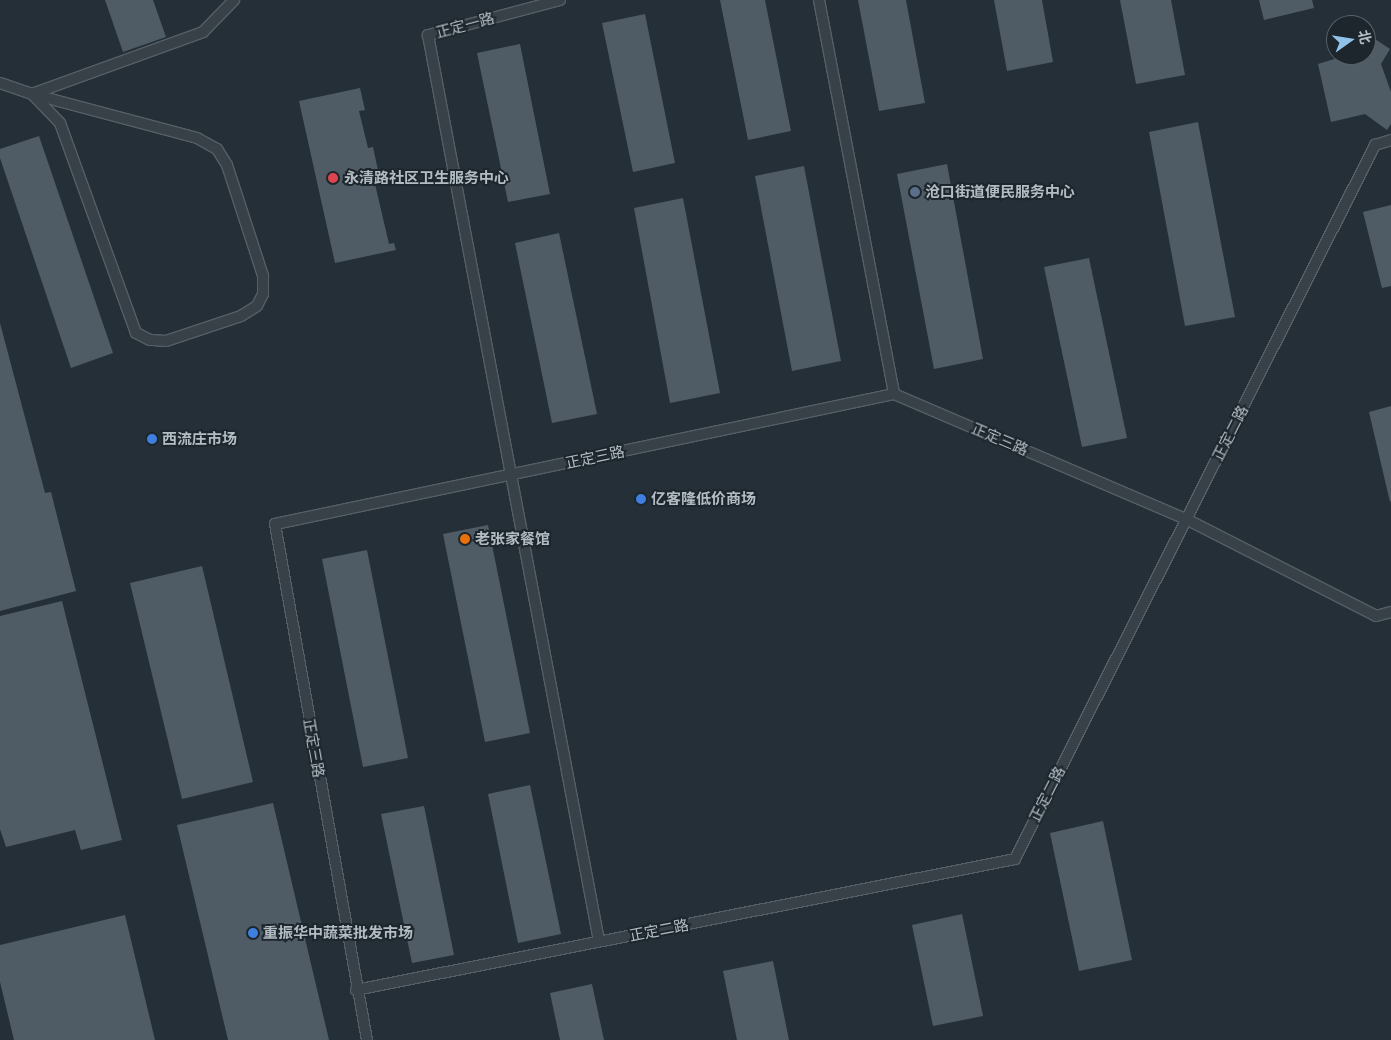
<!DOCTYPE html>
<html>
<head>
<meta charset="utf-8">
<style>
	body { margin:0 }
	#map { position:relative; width:1391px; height:1040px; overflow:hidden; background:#242f37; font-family:Helvetica,"Noto Sans SC",sans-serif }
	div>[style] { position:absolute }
	.building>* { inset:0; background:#505c65 }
	.roads { filter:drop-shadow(1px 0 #555f65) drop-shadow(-1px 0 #555f65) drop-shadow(0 1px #555f65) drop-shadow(0 -1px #555f65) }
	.service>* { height:10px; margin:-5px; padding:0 5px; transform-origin:5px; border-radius:5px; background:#374147 }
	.dots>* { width:14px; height:14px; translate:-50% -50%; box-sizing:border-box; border:2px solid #1d262c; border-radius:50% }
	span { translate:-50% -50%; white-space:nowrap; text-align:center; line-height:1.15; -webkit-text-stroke:4px #1d262c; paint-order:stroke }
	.street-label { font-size:15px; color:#b2bcc3 }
	.poi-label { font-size:15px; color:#b2bcc3; font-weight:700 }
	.left { translate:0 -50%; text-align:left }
	.north { position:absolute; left:1326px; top:15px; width:50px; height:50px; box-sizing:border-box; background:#1d262c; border:1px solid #596268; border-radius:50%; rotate:77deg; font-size:14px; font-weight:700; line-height:20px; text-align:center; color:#b2bcc3 }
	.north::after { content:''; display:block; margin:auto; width:18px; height:22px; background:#91c3ea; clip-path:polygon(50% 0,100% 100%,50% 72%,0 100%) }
</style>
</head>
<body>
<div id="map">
	<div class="building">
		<i style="clip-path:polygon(105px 0,153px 0,166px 37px,123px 52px)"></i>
		<i style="clip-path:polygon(720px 0,765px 0,791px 131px,748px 140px)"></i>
		<i style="clip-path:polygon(858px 0,906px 0,925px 103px,879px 111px)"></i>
		<i style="clip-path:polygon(994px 0,1042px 0,1053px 62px,1007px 71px)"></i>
		<i style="clip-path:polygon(1120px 0,1171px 0,1185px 75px,1136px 84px)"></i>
		<i style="clip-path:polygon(1259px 0,1312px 0,1314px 8px,1264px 20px)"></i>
		<i style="clip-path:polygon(645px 14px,675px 163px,633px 172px,602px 23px)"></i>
		<i style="clip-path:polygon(1366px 33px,1390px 49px,1381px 64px,1391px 92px,1391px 124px,1387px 130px,1365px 114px,1331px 122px,1318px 64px,1347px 55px,1366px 55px)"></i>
		<i style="clip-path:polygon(520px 44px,550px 194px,508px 202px,477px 53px)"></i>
		<i style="clip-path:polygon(360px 88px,365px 110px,359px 111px,368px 148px,373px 147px,378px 170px,372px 171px,389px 244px,394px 243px,396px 250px,335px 263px,299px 101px)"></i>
		<i style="clip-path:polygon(1198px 122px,1235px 317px,1185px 326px,1149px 132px)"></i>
		<i style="clip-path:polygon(39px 136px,113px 353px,71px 368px,0 158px,0 149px)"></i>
		<i style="clip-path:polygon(947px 164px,983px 359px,934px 369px,897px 174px)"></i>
		<i style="clip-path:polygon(804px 166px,841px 361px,792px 371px,755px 176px)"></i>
		<i style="clip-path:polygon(683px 198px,720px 393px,670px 403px,634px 208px)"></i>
		<i style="clip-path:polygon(1391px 205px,1391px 286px,1382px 288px,1363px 212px)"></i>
		<i style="clip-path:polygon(559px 233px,597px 414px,552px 423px,515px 243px)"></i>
		<i style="clip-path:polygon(1089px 258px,1127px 438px,1082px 447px,1044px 267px)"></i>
		<i style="clip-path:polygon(0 323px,45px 493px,51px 492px,76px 591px,0 611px)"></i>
		<i style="clip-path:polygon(1391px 406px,1391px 501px,1390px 502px,1369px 412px)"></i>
		<i style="clip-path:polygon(488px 525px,530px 733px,485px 742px,443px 534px)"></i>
		<i style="clip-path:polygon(367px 550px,408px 758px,363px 767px,322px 559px)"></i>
		<i style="clip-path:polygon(202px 566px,253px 782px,182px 799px,130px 583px)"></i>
		<i style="clip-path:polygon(62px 601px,122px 840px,81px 850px,75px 830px,6px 847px,0 829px,0 616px)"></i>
		<i style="clip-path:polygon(530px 785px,561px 934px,518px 943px,488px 794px)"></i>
		<i style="clip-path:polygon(273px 803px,329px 1040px,228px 1040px,177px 825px)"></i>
		<i style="clip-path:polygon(424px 806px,454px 955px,412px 963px,381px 814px)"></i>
		<i style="clip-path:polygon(1103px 821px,1132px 960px,1079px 971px,1050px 833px)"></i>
		<i style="clip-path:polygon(962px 914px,983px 1016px,933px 1026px,912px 925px)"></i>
		<i style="clip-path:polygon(125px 915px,155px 1040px,14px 1040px,0 982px,0 945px)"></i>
		<i style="clip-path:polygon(773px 961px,789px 1040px,737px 1040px,723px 971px)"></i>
		<i style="clip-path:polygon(592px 984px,604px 1040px,560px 1040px,550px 993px)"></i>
	</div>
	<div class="roads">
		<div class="service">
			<i style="left:560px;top:0;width:137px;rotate:165.1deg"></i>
			<i style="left:428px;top:35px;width:922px;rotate:79.31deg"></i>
			<i style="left:819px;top:0;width:401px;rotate:79.2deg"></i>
			<i style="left:0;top:83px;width:34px;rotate:19deg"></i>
			<i style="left:32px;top:94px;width:182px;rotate:-19.9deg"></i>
			<i style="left:203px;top:32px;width:45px;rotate:-45.9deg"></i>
			<i style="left:32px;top:94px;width:171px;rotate:14.9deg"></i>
			<i style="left:197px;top:138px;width:23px;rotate:29deg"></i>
			<i style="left:217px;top:149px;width:19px;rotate:58deg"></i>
			<i style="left:227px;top:165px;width:117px;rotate:72deg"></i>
			<i style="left:263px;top:276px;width:18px;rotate:90deg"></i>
			<i style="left:263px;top:294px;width:13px;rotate:117deg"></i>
			<i style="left:257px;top:306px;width:19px;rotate:148deg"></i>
			<i style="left:241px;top:316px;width:79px;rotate:161.6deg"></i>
			<i style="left:166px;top:341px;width:16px;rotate:-176deg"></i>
			<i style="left:150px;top:340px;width:16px;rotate:-153deg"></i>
			<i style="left:136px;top:333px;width:223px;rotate:-109.9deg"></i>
			<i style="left:60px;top:123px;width:40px;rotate:-134deg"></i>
			<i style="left:356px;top:990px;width:672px;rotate:-11.24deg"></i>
			<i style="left:1015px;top:859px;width:800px;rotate:-63.24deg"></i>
			<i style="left:1375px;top:145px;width:17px;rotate:-17deg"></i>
			<i style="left:367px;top:1040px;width:524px;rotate:-100.11deg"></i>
			<i style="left:275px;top:524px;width:633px;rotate:-11.86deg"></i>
			<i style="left:894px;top:394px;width:318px;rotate:23.2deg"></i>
			<i style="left:1186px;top:519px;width:213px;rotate:27deg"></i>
			<i style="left:1376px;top:616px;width:16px;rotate:-15deg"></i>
		</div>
	</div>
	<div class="dots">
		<i style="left:333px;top:178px;background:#e0444e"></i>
		<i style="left:915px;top:192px;background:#5c6f8a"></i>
		<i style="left:152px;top:439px;background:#3f7fe0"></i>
		<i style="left:641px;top:499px;background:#3f7fe0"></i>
		<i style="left:465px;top:539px;background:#e8710a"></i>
		<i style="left:253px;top:933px;background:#3f7fe0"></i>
	</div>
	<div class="street-label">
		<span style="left:465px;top:25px;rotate:-15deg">正定一路</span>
		<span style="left:1230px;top:433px;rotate:-63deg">正定二路</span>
		<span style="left:1000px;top:439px;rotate:23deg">正定三路</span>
		<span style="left:595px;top:457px;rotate:-12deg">正定三路</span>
		<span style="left:314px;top:748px;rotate:80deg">正定三路</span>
		<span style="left:1047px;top:794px;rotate:-63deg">正定二路</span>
		<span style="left:659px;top:930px;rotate:-11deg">正定二路</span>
	</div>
	<div class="poi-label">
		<span class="left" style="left:344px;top:178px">永清路社区卫生服务中心</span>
		<span class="left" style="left:925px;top:192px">沧口街道便民服务中心</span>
		<span class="left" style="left:162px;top:439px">西流庄市场</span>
		<span class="left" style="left:651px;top:499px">亿客隆低价商场</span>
		<span class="left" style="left:475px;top:539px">老张家餐馆</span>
		<span class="left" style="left:263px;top:933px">重振华中蔬菜批发市场</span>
	</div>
	<div class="north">北</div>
</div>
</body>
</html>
